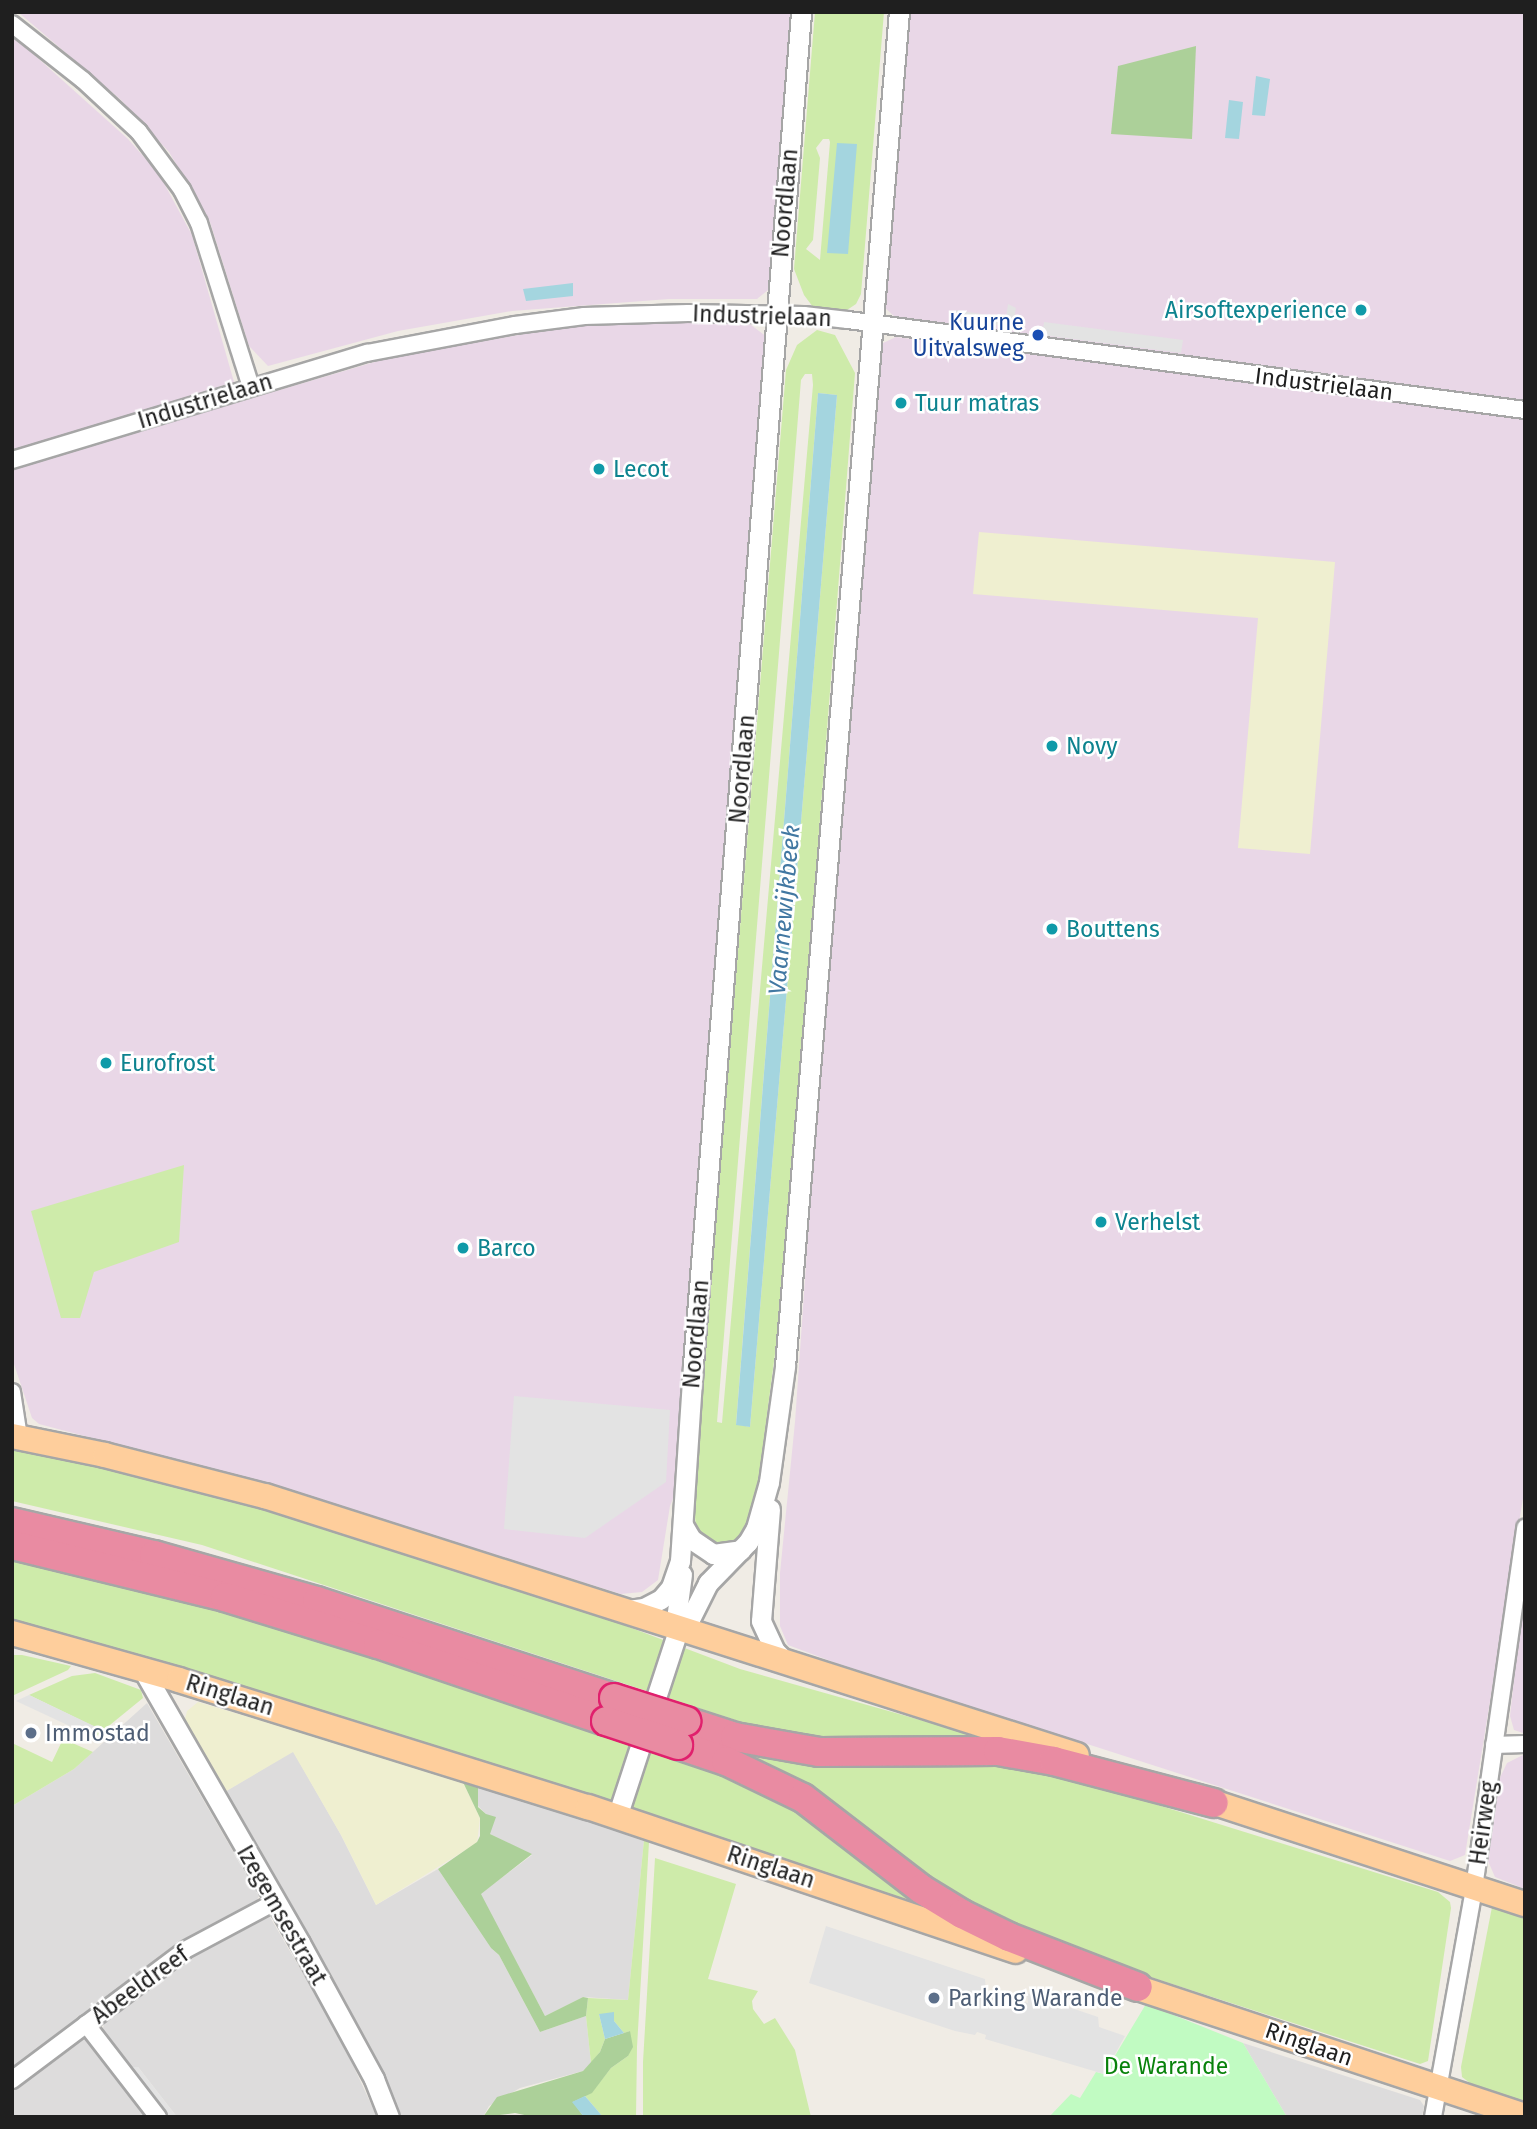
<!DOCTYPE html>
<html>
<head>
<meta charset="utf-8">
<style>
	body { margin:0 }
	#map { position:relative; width:1537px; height:2129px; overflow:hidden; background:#f0ece5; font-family:"Fira Sans",sans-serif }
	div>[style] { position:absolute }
	.residential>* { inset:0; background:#dddcdc }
	.industrial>* { inset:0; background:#e9d7e7 }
	.farmland>* { inset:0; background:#efefd0 }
	.grass>* { inset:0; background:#ceebaa }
	.forest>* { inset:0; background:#acd099 }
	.park>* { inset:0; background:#c1fbc2 }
	.parking>* { inset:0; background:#e3e3e3 }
	.water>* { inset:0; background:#a4d5df }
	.roads { filter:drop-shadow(2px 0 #a6a6a6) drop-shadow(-2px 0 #a6a6a6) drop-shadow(0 2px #a6a6a6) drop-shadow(0 -2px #a6a6a6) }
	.minor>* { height:16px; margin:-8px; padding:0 8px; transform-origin:8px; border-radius:8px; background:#fff }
	.tertiary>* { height:19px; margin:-9.5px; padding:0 9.5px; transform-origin:9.5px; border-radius:9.5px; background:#fff }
	.primary>* { height:24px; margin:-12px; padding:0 12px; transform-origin:12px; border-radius:12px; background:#fece9c }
	.motorway>* { height:28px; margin:-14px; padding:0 14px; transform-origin:14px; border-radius:14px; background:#e98ba2 }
	.bridges { filter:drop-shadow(2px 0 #e0206d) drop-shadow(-2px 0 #e0206d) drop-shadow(0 2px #e0206d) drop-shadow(0 -2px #e0206d) }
	.motorway-bridge>* { height:28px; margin:-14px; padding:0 14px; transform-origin:14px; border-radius:14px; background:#e98ba2 }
	.dots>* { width:19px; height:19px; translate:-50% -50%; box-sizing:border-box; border:4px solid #fff; border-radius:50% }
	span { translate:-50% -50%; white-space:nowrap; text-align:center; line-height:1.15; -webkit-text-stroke:5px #fff; paint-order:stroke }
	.street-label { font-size:23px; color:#1f1f1f }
	.culture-label { font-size:23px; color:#0d838f }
	.right { translate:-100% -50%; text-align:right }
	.left { translate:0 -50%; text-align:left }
	.transit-label { font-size:23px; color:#164399 }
	.service-label { font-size:23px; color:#4e5e75 }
	.park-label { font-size:23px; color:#09820b }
	.water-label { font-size:24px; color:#4278a2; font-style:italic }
	.frame { position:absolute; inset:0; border:14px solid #1f1f1f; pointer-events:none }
</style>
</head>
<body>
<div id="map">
	<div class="residential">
		<i style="clip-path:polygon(147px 1703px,259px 1896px,253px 1907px,12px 2074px,12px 1806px,74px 1769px)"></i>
		<i style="clip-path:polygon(293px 1751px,341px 1835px,376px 1905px,438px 1869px,491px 1948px,499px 1955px,540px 2032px,586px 2016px,591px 2063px,583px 2071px,520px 2088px,489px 2106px,483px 2117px,398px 2117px,377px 2065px,223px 1793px)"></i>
		<i style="clip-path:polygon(478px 1785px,644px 1840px,628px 2000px,583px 1997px,545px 2016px,480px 1894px,532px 1855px,490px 1834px,486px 1814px,478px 1806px)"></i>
		<i style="clip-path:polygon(264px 1915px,270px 1917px,340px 2037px,377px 2117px,177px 2117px,138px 2067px,127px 2067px,102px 2032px,106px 2016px,180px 1961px)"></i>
		<i style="clip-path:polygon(84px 2038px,92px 2041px,150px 2117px,12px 2117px,12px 2087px,79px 2039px)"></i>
		<i style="clip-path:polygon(1243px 2043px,1420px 2100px,1424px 2106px,1422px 2117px,1287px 2117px)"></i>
	</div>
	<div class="industrial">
		<i style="clip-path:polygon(18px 12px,797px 12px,786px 145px,768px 290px,757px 299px,669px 299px,512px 311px,398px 331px,268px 366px,249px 346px,210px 222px,169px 152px,121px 100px)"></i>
		<i style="clip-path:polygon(903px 12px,1525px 12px,1525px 403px,896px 318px,882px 305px)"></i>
		<i style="clip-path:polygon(12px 35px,128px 139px,159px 174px,192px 235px,234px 382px,12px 451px)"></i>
		<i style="clip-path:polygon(683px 320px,747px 322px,767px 337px,676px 1491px,670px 1506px,658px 1580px,642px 1592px,621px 1594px,270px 1485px,39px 1424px,32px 1418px,12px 1358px,12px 469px,395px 356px,571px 326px)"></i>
		<i style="clip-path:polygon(896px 337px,1525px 418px,1525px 1486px,1465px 1855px,1450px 1861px,836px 1663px,788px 1645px,780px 1626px,780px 1573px,795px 1422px,837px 823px,877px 352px,881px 344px)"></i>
		<i style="clip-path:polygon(1525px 1580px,1525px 1732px,1523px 1733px,1514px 1730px,1510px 1716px)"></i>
		<i style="clip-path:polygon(1525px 1754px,1525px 1889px,1495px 1877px,1488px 1861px,1497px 1784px,1507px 1763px)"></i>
	</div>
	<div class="farmland">
		<i style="clip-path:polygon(979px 532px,1335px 562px,1310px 854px,1238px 848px,1258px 618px,973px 594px)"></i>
		<i style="clip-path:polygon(198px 1702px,462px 1780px,480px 1818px,477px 1843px,376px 1905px,341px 1835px,293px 1752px,223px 1793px,184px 1723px,187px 1711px)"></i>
	</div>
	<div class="grass">
		<i style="clip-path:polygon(evenodd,815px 12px,884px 12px,861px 294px,856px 304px,847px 310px,813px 307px,804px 295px,794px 269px,815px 12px,823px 139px,829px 139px,830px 142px,820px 260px,806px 249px,813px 240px,820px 158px,816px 148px,823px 139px)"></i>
		<i style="clip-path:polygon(evenodd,817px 330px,835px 335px,855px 373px,810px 946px,778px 1331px,760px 1468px,754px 1508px,744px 1531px,734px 1542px,717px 1544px,701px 1536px,696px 1527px,693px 1497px,786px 370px,797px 345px,817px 330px,805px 374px,812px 374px,813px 385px,722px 1423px,717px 1422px,801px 380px,805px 374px,817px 330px,818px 393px,837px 395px,750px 1427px,736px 1424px,818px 393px)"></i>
		<i style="clip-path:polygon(184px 1165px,179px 1242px,94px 1272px,80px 1318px,61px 1318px,31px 1211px)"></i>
		<i style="clip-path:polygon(12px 1446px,182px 1486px,531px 1590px,740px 1669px,1016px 1747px,802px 1742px,202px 1545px,12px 1501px)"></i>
		<i style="clip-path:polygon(12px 1554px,142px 1584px,773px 1790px,944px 1915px,355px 1721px,12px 1622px)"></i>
		<i style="clip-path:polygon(12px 1655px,22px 1655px,71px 1666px,68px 1670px,12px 1696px)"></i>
		<i style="clip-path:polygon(95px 1673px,141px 1690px,143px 1698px,94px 1738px,91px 1736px,95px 1727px,29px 1695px,72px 1676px)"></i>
		<i style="clip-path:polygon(701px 1736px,1026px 1764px,1438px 1892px,1450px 1902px,1451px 1908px,1428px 2061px,1420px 2064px,1079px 1954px,991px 1920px)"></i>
		<i style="clip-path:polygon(63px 1739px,93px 1752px,74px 1769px,12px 1806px,12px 1743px,52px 1762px)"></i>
		<i style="clip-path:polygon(644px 1840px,649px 1842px,637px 2047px,636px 2117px,603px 2117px,585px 2096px,592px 2092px,611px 2068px,628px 2056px,630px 2031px,624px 2033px,614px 2021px,599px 2014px,605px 2039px,600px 2052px,591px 2063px,586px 2016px,588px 1998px,628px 2000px)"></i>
		<i style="clip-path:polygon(655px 1858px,736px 1884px,708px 1979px,758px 1991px,752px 2001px,753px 2009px,764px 2024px,775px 2018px,795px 2050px,811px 2117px,643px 2117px,643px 2062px)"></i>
		<i style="clip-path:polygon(1492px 1907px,1525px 1919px,1525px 2104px,1474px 2086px,1462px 2077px,1461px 2067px)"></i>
	</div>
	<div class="forest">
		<i style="clip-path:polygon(1196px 46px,1192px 139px,1111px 134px,1118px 66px)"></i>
		<i style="clip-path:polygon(462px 1780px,478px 1785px,478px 1807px,486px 1814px,496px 1817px,490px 1834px,532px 1854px,481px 1894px,545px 2016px,583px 1997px,588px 1998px,586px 2016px,540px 2032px,499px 1955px,491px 1948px,438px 1869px,477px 1842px,480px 1836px,480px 1818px)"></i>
		<i style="clip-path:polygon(630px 2031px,633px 2047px,628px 2056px,611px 2068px,592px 2093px,573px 2102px,584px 2117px,534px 2117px,515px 2113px,483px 2117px,497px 2097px,583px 2071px,600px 2052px,605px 2039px)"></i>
	</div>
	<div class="park">
		<i style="clip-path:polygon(1146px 2004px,1243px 2043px,1287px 2117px,1049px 2117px,1071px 2094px,1080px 2098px,1096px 2072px,1104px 2074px)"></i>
	</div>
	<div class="parking">
		<i style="clip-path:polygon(1008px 304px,1016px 308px,1012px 329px,1006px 326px,955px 322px,956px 310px,1006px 318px)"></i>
		<i style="clip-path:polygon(1044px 322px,1183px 340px,1181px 353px,1042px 335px)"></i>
		<i style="clip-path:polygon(514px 1396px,670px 1410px,666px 1482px,585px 1538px,504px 1529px)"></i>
		<i style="clip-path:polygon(29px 1695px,96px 1727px,91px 1736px,16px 1701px)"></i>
		<i style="clip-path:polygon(826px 1926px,985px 1979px,986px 1990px,1028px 2003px,1027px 1993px,1098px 2017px,1099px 2027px,1125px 2036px,1104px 2074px,985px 2039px,986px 2035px,977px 2032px,975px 2035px,955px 2031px,809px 1983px)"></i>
		<i style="clip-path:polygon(127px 2067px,138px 2067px,177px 2117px,165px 2117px)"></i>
	</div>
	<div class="water">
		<i style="clip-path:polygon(1256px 76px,1270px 79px,1265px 116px,1252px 115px)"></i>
		<i style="clip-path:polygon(1229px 100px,1243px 102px,1239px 139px,1225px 138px)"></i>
		<i style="clip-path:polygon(837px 143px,857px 144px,848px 254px,827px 253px)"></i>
		<i style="clip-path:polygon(573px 283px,573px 296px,526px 301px,523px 289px)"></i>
		<i style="clip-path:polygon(818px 393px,837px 395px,750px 1427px,736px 1425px)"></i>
		<i style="clip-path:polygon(614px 2012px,614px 2021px,624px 2033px,605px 2039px,599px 2014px)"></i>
		<i style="clip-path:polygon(585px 2096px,603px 2117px,584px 2117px,572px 2102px)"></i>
	</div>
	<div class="roads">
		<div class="minor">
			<i style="left:12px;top:24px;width:90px;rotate:38.3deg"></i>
			<i style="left:83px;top:80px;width:76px;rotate:42.9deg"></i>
			<i style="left:139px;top:132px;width:72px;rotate:53.4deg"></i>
			<i style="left:182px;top:190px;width:37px;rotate:63deg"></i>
			<i style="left:199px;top:223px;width:172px;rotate:72.4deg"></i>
			<i style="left:12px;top:460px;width:371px;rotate:-16.8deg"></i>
			<i style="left:367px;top:353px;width:151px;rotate:-10.7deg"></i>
			<i style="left:515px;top:325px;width:70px;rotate:-7.4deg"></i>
			<i style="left:584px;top:316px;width:104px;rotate:-1.7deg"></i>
			<i style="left:688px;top:313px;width:116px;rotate:1deg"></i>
			<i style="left:804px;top:315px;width:44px;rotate:6.5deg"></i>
			<i style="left:848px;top:320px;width:683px;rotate:7.57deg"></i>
			<i style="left:12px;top:1392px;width:46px;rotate:81.2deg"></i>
			<i style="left:1494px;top:1745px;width:31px;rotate:-2deg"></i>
			<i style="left:86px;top:2024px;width:118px;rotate:52.3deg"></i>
			<i style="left:12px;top:2080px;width:216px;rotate:-36.9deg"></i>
			<i style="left:185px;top:1950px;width:102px;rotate:-28.1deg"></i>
			<i style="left:1433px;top:2117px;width:233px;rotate:-79.8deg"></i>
			<i style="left:1474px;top:1888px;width:364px;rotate:-81.9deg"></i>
		</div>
		<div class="tertiary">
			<i style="left:770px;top:1509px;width:112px;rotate:94.6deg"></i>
			<i style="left:761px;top:1621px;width:33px;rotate:65deg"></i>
			<i style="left:775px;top:1651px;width:17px;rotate:45deg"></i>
			<i style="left:683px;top:1525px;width:16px;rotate:60deg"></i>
			<i style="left:691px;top:1539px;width:27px;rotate:34deg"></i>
			<i style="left:713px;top:1554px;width:28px;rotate:-8deg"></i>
			<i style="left:627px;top:1610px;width:17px;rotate:-7deg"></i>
			<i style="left:644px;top:1608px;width:19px;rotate:-28deg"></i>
			<i style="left:661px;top:1599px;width:16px;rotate:-50deg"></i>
			<i style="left:671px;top:1587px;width:28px;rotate:-71deg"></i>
			<i style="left:680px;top:1561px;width:197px;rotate:-86.2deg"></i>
			<i style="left:693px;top:1364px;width:1356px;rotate:-85.43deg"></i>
			<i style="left:679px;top:1627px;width:10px;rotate:-24deg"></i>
			<i style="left:688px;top:1623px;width:45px;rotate:-63.4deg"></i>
			<i style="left:708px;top:1583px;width:57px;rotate:-45.7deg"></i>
			<i style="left:748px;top:1542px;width:16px;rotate:-60deg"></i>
			<i style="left:756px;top:1528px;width:48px;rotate:-74.2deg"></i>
			<i style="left:769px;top:1482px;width:117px;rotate:-82.1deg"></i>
			<i style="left:785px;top:1366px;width:1359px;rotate:-85.19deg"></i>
			<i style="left:143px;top:1670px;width:315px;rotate:60.1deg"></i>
			<i style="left:300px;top:1943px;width:155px;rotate:61.4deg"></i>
			<i style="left:374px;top:2079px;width:41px;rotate:68.5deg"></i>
			<i style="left:617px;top:1817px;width:200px;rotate:-71.9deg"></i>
			<i style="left:679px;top:1627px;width:9px;rotate:-111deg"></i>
			<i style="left:676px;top:1619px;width:45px;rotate:-82.4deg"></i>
		</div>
		<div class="primary">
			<i style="left:12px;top:1436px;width:95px;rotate:11.5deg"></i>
			<i style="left:105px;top:1455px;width:165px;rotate:14.4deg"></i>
			<i style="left:265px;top:1496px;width:852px;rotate:17.69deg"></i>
			<i style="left:12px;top:1633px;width:173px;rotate:15.7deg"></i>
			<i style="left:179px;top:1680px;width:428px;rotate:17.3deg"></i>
			<i style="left:588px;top:1807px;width:451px;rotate:18.6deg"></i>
			<i style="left:1197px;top:1797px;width:345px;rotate:18.1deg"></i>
			<i style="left:1120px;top:1982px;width:427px;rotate:18.3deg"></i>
		</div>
		<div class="motorway">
			<i style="left:12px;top:1522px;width:146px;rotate:13.1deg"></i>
			<i style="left:154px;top:1555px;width:169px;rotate:15.8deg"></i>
			<i style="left:317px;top:1601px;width:312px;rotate:18.1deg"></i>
			<i style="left:12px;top:1545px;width:219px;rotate:13.7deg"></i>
			<i style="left:225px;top:1597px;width:160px;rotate:17.1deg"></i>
			<i style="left:378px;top:1644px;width:241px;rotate:18.7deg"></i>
			<i style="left:686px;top:1721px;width:52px;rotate:18.1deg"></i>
			<i style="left:735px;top:1737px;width:85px;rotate:10.1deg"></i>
			<i style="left:819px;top:1752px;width:179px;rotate:-0.3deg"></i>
			<i style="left:998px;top:1751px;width:57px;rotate:10.1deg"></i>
			<i style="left:1054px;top:1761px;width:165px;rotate:14.7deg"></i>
			<i style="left:678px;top:1745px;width:51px;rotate:18.4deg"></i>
			<i style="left:726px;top:1761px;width:85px;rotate:25.7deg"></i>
			<i style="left:803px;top:1798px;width:149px;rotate:37.6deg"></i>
			<i style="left:921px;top:1889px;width:48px;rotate:31.4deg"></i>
			<i style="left:962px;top:1914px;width:52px;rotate:26.1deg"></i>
			<i style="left:1009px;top:1937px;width:138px;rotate:21.2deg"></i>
		</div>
	</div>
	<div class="bridges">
		<div class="motorway-bridge">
			<i style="left:614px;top:1698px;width:76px;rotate:17.7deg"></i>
			<i style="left:606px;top:1721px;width:76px;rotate:18.4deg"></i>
		</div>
	</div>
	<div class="dots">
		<i style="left:1361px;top:310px;background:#0f9aa8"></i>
		<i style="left:1038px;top:335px;background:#1a4fb4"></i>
		<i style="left:901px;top:403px;background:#0f9aa8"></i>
		<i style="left:599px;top:469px;background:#0f9aa8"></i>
		<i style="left:1052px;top:746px;background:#0f9aa8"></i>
		<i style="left:1052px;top:929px;background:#0f9aa8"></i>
		<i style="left:106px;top:1063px;background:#0f9aa8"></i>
		<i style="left:1101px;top:1222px;background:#0f9aa8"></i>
		<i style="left:463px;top:1248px;background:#0f9aa8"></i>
		<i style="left:31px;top:1733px;background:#5c6f8a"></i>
		<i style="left:934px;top:1998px;background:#5c6f8a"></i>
	</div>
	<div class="street-label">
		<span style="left:785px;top:203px;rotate:-85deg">Noordlaan</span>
		<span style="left:762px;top:316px;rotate:2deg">Industrielaan</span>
		<span style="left:1324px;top:384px;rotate:7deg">Industrielaan</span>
		<span style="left:205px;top:401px;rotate:-17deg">Industrielaan</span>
		<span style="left:742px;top:769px;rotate:-85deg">Noordlaan</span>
		<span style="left:696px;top:1334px;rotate:-85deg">Noordlaan</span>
		<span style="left:230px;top:1695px;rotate:17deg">Ringlaan</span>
		<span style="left:1483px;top:1823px;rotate:-82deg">Heirweg</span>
		<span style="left:771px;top:1867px;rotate:18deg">Ringlaan</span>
		<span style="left:282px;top:1915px;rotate:60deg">Izegemsestraat</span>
		<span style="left:140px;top:1985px;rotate:-36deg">Abeeldreef</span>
		<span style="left:1309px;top:2044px;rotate:19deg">Ringlaan</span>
	</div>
	<div class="culture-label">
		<span class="right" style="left:1347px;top:310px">Airsoftexperience</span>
		<span class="left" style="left:915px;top:403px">Tuur matras</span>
		<span class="left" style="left:613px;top:469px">Lecot</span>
		<span class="left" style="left:1066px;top:746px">Novy</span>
		<span class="left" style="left:1066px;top:929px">Bouttens</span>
		<span class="left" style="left:120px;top:1063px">Eurofrost</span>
		<span class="left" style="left:1115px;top:1222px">Verhelst</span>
		<span class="left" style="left:477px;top:1248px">Barco</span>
	</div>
	<div class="transit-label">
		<span class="right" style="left:1024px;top:335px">Kuurne<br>Uitvalsweg</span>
	</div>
	<div class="service-label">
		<span class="left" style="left:45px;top:1733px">Immostad</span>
		<span class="left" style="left:948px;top:1998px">Parking Warande</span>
	</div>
	<div class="park-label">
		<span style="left:1166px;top:2066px">De Warande</span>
	</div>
	<div class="water-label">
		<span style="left:785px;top:910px;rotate:-85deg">Vaarnewijkbeek</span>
	</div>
	<div class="frame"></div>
</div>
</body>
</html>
